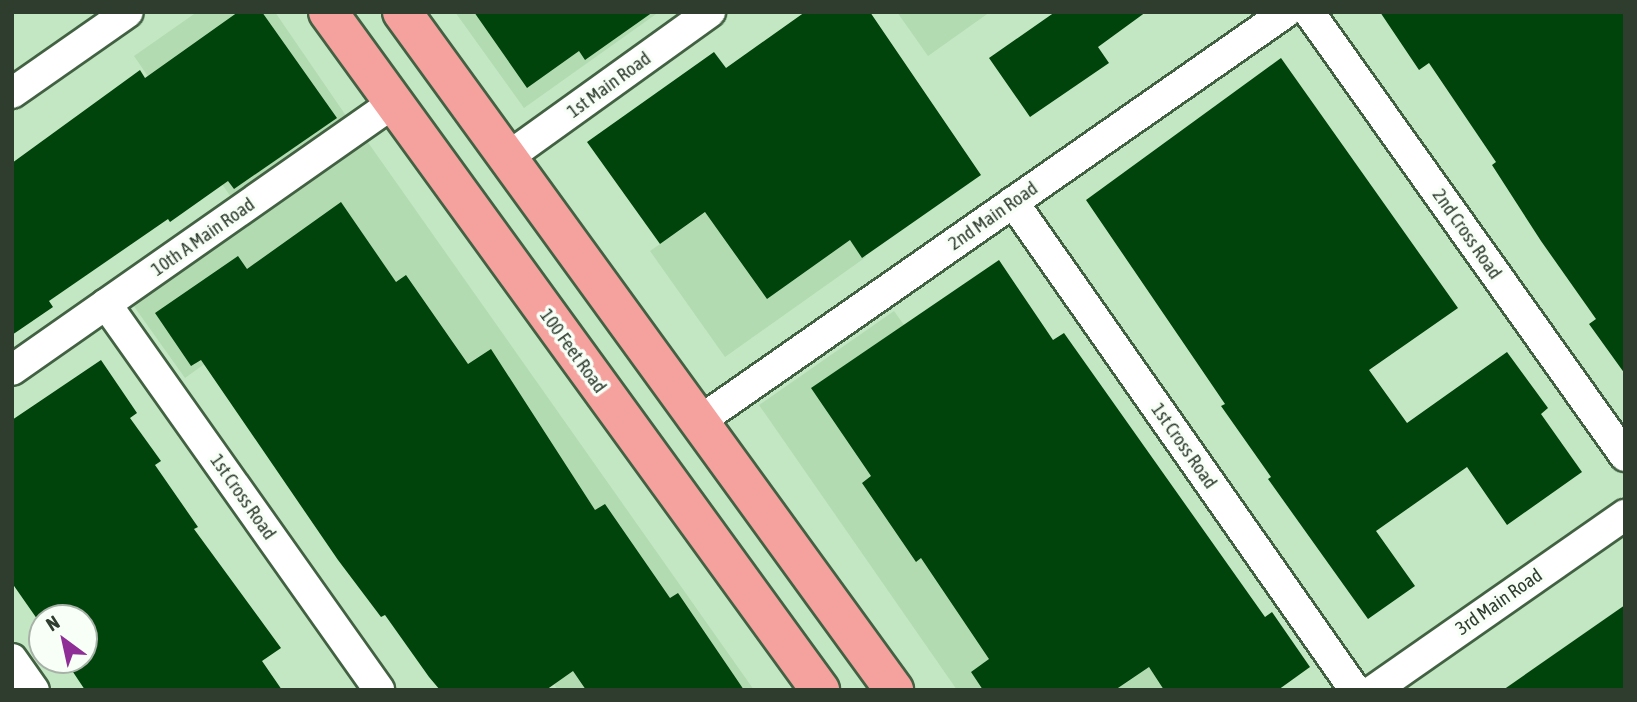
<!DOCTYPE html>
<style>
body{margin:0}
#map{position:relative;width:1637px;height:702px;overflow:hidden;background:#c3e7c3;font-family:"Asap Condensed",sans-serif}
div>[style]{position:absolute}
.built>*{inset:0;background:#b2dbb2}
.building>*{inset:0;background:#00430b}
.roads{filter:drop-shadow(2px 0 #426142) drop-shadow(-2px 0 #426142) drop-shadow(0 2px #426142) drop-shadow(0 -2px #426142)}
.street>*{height:30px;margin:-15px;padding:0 15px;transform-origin:15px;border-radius:15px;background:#fff}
.primary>*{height:38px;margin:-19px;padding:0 19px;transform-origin:19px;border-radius:19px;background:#f5a19e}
span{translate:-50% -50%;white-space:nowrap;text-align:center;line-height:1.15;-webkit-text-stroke:7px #f8fff7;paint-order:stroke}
.street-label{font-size:19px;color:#2e3d2e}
.frame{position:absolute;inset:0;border:14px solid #2e3d2e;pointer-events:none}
.north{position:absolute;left:28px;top:604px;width:70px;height:70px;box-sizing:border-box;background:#f8fff7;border:2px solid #a7b1a7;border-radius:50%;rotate:327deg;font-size:19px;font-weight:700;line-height:28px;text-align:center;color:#2e3d2e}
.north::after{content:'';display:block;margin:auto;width:24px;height:32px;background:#8f2e97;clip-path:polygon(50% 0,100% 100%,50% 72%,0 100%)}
</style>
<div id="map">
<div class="built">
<i style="clip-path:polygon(197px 12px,275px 12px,351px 123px,235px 203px,134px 56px)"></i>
<i style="clip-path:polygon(455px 12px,659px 12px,524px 108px)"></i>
<i style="clip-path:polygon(897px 12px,990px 12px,928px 56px)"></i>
<i style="clip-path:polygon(367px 141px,754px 690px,558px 690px,287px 305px,185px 378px,133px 305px)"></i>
<i style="clip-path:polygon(792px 152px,866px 257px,725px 357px,650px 251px)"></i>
<i style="clip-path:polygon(894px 311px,1165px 690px,957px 690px,759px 405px)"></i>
</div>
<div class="building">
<i style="clip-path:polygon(238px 12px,262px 12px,337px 118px,234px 189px,228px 181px,170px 222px,168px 219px,49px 301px,53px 307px,12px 335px,12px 163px,140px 70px,145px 78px)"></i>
<i style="clip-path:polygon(474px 12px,653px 12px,585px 60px,579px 51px,527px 88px)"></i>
<i style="clip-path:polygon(805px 12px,870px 12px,981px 175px,862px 258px,850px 240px,767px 299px,705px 212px,660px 244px,587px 142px,714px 52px,726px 68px)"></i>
<i style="clip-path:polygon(1055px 12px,1146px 12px,1098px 47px,1109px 63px,1030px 117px,989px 58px)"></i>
<i style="clip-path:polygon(1380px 12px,1625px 12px,1625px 374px,1589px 324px,1596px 319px,1541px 241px,1492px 165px,1496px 162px,1429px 63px,1419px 70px)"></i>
<i style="clip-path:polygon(1281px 58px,1458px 308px,1369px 370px,1407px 423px,1507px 352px,1548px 408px,1541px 414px,1582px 472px,1507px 525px,1467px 467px,1376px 531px,1415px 586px,1368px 619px,1268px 479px,1271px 477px,1221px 406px,1225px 404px,1086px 200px)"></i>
<i style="clip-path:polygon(341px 202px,396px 282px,406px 275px,468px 364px,491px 349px,595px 510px,605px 504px,670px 598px,678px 593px,744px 690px,586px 690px,573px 671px,546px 690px,440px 690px,429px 677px,385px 615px,381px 617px,338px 560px,201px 360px,191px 366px,155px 313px,238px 256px,247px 269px)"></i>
<i style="clip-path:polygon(999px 260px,1053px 340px,1064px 333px,1265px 617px,1272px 612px,1310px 667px,1278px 690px,1164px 690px,1149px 667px,1115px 690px,983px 690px,971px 672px,989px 659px,921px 558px,916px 562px,862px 483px,871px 476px,811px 388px)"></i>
<i style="clip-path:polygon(101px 360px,137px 413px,130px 418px,161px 461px,155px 465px,198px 527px,194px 529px,281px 648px,262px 661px,282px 690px,85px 690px,65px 660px,84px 660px,84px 618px,42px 618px,42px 626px,12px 583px,12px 420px)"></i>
<i style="clip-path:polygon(1625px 605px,1625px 690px,1503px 690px)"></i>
</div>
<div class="roads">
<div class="street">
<i style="left:1309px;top:12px;width:545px;rotate:54.56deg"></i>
<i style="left:12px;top:93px;width:141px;rotate:-34.9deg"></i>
<i style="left:508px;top:157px;width:249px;rotate:-35.7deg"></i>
<i style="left:1013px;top:202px;width:596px;rotate:54.98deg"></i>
<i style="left:106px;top:304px;width:473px;rotate:54.7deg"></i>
<i style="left:12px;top:370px;width:465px;rotate:-35deg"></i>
<i style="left:701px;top:420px;width:713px;rotate:-34.89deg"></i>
<i style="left:12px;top:659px;width:38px;rotate:55deg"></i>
<i style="left:1374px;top:690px;width:306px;rotate:-34.9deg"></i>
</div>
<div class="primary">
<i style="left:328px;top:12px;width:838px;rotate:54.03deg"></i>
<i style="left:402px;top:12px;width:838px;rotate:54.03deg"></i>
</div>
</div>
<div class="street-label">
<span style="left:609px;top:85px;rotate:-36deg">1st Main Road</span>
<span style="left:993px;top:216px;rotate:-35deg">2nd Main Road</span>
<span style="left:1467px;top:234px;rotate:55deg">2nd Cross Road</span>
<span style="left:203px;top:237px;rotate:-35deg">10th A Main Road</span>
<span style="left:573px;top:351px;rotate:54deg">100 Feet Road</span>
<span style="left:1184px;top:446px;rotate:55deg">1st Cross Road</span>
<span style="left:243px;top:497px;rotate:55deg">1st Cross Road</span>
<span style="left:1499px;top:602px;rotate:-35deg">3rd Main Road</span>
</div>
<div class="frame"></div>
<div class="north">N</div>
</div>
